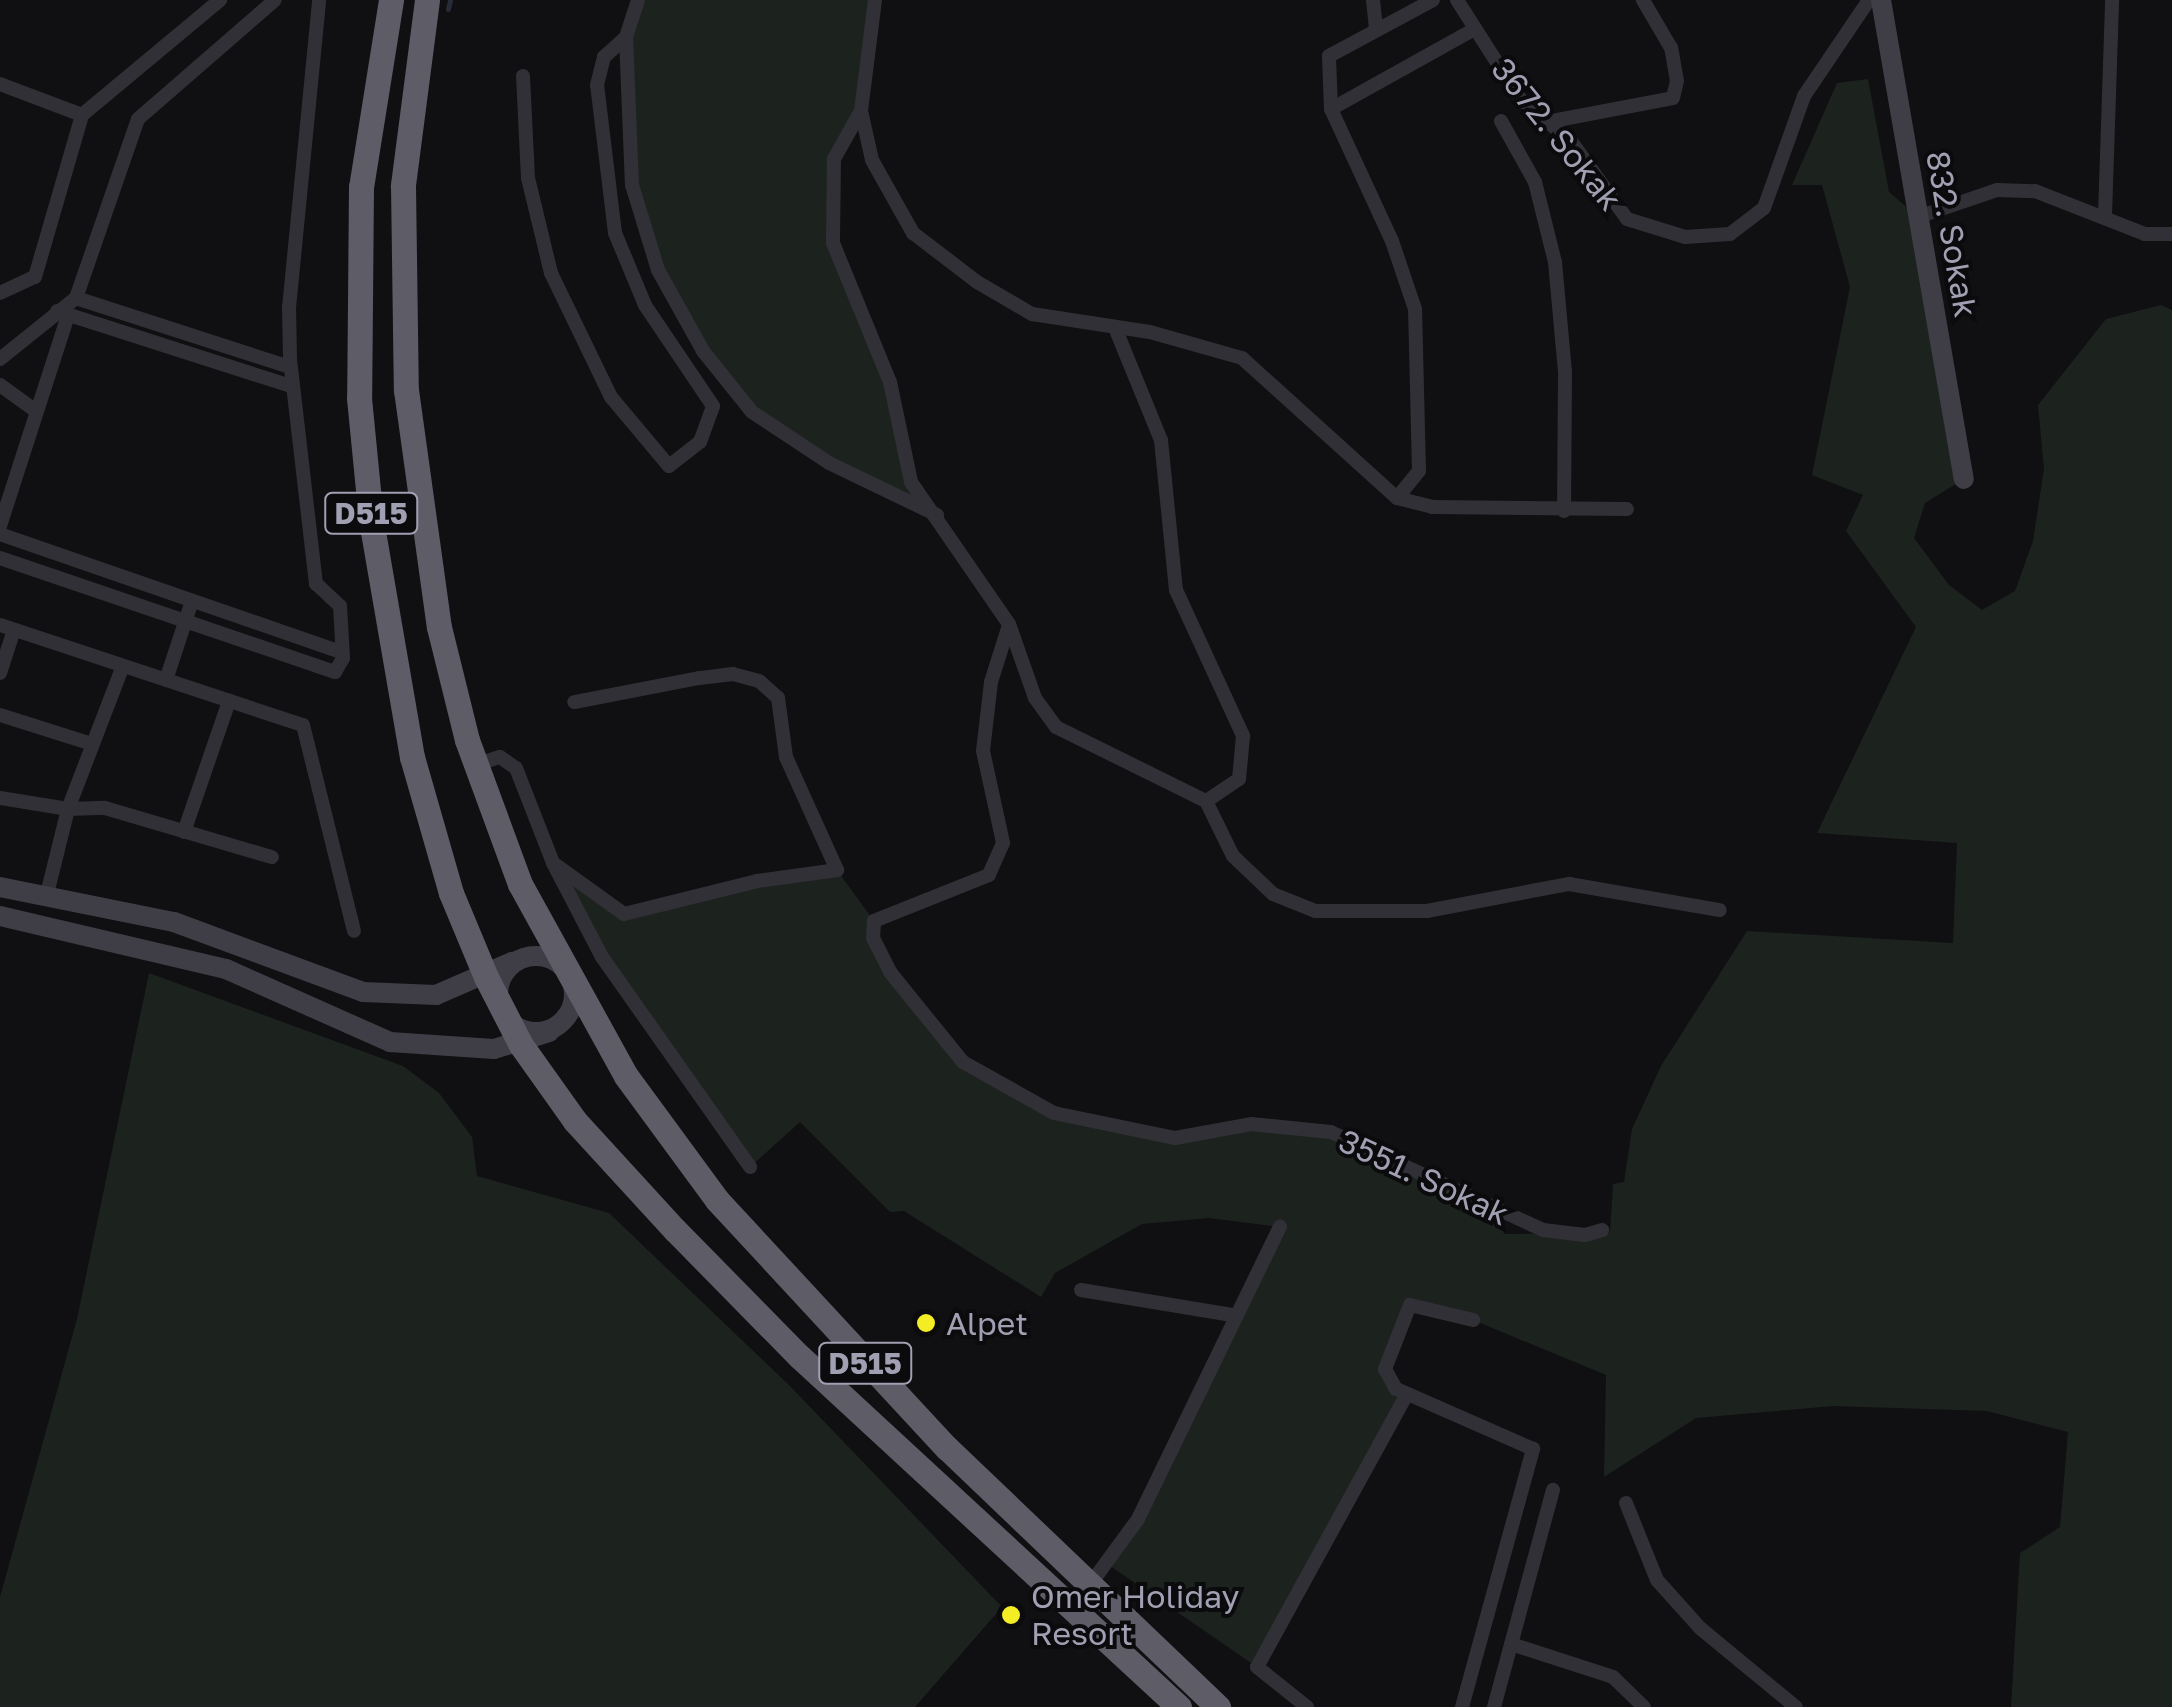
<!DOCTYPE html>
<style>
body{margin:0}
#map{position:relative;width:2172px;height:1707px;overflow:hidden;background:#100f11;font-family:"Golos Text",sans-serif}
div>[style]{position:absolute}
.green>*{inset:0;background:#1c231f}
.stream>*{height:5px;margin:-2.5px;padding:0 2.5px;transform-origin:2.5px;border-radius:2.5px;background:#282c36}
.street>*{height:14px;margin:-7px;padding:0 7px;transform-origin:7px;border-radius:7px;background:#313036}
.secondary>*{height:20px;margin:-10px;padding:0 10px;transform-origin:10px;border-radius:10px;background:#3f3e46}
.secondary>.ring{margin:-10px;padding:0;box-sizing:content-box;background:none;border:20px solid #3f3e46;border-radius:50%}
.highway>*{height:25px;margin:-12.5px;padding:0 12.5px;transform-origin:12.5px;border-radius:12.5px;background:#5d5c67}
.dots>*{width:28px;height:28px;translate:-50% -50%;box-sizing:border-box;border:5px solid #0b0a0c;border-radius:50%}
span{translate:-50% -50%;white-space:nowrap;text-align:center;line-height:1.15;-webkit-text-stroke:8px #0b0a0c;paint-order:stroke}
.shield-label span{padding:2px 8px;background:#0b0a0c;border:2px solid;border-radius:8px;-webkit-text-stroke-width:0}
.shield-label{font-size:30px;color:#a0a0b2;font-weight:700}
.street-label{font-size:32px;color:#a0a0b2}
.poi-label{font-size:32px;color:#a0a0b2}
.left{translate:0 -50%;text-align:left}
</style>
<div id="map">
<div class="green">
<i style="clip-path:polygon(638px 0,875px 0,861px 111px,834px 159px,833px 243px,890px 382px,911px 482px,938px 515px,896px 499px,752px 412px,703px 351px,658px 270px,632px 185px,625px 96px)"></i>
<i style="clip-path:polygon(1868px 79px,1889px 192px,1918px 217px,1964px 479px,1925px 503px,1914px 538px,1949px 585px,1982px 610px,2015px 591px,2033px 541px,2044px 469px,2038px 405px,2106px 319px,2161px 305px,2172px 310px,2172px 1707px,2011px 1707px,2020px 1553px,2060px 1527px,2068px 1432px,1987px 1411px,1834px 1406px,1696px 1418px,1604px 1477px,1606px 1375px,1473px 1320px,1411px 1305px,1385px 1369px,1407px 1394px,1257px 1667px,1106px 1563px,1138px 1519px,1279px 1227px,1209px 1218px,1142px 1224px,1055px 1273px,1041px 1297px,904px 1211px,890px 1212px,800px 1122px,750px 1167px,602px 957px,554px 863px,624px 914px,837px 870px,874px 921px,873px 939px,963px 1062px,1024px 1101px,1175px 1138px,1251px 1124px,1331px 1132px,1498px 1213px,1504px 1234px,1610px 1233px,1613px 1184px,1624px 1182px,1632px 1129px,1661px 1066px,1747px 931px,1953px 943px,1957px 843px,1817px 833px,1916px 627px,1846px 531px,1863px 495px,1812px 475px,1850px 287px,1822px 185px,1792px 185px,1837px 83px)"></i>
<i style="clip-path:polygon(149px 973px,403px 1066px,439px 1093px,472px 1137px,477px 1176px,609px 1213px,790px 1386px,1002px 1607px,915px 1707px,0 1707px,0 1597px,77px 1319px)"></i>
</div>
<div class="stream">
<i style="left:448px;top:9px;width:9px;rotate:-77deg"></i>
</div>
<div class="street">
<i style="left:638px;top:0;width:39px;rotate:108deg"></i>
<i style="left:626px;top:37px;width:148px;rotate:87.7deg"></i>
<i style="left:632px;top:185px;width:89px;rotate:73deg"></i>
<i style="left:658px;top:270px;width:93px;rotate:60.9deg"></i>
<i style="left:703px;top:351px;width:78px;rotate:51.2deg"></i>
<i style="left:752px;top:412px;width:92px;rotate:33.5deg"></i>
<i style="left:829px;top:463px;width:120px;rotate:25.7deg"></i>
<i style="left:875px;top:0;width:112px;rotate:97.2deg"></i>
<i style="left:861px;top:111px;width:50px;rotate:77.3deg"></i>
<i style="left:872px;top:160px;width:84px;rotate:60.7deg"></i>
<i style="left:913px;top:233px;width:81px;rotate:37.4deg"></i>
<i style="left:977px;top:282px;width:64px;rotate:30.2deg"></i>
<i style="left:1032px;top:314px;width:119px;rotate:8.7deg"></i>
<i style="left:1150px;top:332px;width:96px;rotate:15.8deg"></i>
<i style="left:1242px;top:358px;width:209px;rotate:42.1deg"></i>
<i style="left:1397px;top:498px;width:36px;rotate:14deg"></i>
<i style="left:1432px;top:507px;width:195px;rotate:0.6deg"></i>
<i style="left:1373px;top:0;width:30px;rotate:84deg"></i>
<i style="left:1457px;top:0;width:119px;rotate:57.4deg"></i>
<i style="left:1521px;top:100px;width:65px;rotate:39.4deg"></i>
<i style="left:1571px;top:141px;width:96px;rotate:54.3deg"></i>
<i style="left:1627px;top:219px;width:61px;rotate:17.2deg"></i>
<i style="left:1685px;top:237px;width:45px;rotate:-3.8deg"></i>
<i style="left:1730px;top:234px;width:43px;rotate:-37.4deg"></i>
<i style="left:1764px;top:208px;width:119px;rotate:-70.3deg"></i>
<i style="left:1804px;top:96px;width:116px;rotate:-55.9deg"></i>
<i style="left:523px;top:76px;width:102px;rotate:87.2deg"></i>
<i style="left:528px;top:178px;width:98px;rotate:76.4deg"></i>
<i style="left:551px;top:273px;width:138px;rotate:64.2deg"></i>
<i style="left:611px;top:397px;width:90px;rotate:50deg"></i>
<i style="left:669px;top:466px;width:39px;rotate:-38deg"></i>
<i style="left:700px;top:442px;width:38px;rotate:-70deg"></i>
<i style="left:713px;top:406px;width:122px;rotate:-124deg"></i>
<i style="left:645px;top:305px;width:78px;rotate:-112.6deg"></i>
<i style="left:615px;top:233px;width:149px;rotate:-96.9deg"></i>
<i style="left:597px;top:85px;width:29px;rotate:-76deg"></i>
<i style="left:604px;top:57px;width:30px;rotate:-42deg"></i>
<i style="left:0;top:84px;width:88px;rotate:20.7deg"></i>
<i style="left:1331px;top:109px;width:53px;rotate:-92.2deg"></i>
<i style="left:1329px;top:56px;width:118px;rotate:-28.3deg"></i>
<i style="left:861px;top:111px;width:55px;rotate:119.4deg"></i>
<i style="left:834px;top:159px;width:84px;rotate:90.7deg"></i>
<i style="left:833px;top:243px;width:150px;rotate:67.7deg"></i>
<i style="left:890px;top:382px;width:102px;rotate:78.1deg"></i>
<i style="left:911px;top:482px;width:173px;rotate:55.4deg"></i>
<i style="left:1009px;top:624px;width:78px;rotate:70.6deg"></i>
<i style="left:1035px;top:698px;width:36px;rotate:54deg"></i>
<i style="left:1056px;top:727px;width:167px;rotate:26.3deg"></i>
<i style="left:1206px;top:801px;width:61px;rotate:63.9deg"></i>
<i style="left:1233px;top:856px;width:55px;rotate:43.5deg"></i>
<i style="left:1273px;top:894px;width:45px;rotate:22deg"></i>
<i style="left:1315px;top:911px;width:112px"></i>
<i style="left:1427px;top:911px;width:145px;rotate:-10.8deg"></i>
<i style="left:1569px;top:884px;width:153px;rotate:9.8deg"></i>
<i style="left:1501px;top:121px;width:70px;rotate:60.9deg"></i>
<i style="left:1535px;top:182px;width:82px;rotate:76deg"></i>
<i style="left:1555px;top:262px;width:110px;rotate:84.8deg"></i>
<i style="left:1565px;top:372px;width:139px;rotate:90.4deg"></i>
<i style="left:1547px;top:122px;width:128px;rotate:-10.8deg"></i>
<i style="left:1673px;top:98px;width:17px;rotate:-77deg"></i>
<i style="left:1677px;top:81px;width:34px;rotate:-100deg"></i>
<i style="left:1671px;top:48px;width:56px;rotate:-120.3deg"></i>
<i style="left:2105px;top:215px;width:215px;rotate:-88.1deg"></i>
<i style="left:1918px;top:217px;width:83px;rotate:-18.9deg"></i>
<i style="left:1997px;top:190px;width:38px;rotate:2deg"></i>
<i style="left:2035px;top:191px;width:118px;rotate:21.4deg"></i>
<i style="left:2145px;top:234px;width:27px"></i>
<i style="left:0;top:293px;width:38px;rotate:-25deg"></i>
<i style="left:35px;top:277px;width:169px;rotate:-73.8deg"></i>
<i style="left:82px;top:115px;width:180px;rotate:-39.8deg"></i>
<i style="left:76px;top:298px;width:225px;rotate:17.9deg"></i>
<i style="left:57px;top:311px;width:246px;rotate:17.8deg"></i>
<i style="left:1116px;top:330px;width:119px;rotate:67.8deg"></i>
<i style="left:1161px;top:440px;width:151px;rotate:84.3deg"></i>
<i style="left:1176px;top:590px;width:161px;rotate:65.3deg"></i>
<i style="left:1243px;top:736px;width:43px;rotate:95.3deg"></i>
<i style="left:1239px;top:779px;width:40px;rotate:146deg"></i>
<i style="left:0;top:359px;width:97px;rotate:-38.8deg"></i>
<i style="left:76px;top:298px;width:189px;rotate:-70.9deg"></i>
<i style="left:138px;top:119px;width:181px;rotate:-41deg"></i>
<i style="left:0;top:385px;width:44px;rotate:35.8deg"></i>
<i style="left:1397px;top:498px;width:35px;rotate:-51deg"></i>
<i style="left:1419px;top:471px;width:162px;rotate:-91.4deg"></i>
<i style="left:1415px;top:309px;width:72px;rotate:-108.7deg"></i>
<i style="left:1392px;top:241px;width:145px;rotate:-114.8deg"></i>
<i style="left:1331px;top:109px;width:165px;rotate:-29.1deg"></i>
<i style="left:0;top:526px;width:222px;rotate:-72.1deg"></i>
<i style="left:0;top:534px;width:361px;rotate:19.1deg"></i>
<i style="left:0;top:558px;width:354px;rotate:18.8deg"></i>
<i style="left:335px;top:672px;width:16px;rotate:-60deg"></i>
<i style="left:343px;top:658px;width:52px;rotate:-93.3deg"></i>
<i style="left:340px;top:606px;width:33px;rotate:-137deg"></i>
<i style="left:316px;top:584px;width:227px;rotate:-96.6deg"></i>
<i style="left:290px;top:358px;width:50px;rotate:-91.1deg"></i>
<i style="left:289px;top:308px;width:309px;rotate:-84.4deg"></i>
<i style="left:0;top:625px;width:319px;rotate:18.3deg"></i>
<i style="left:303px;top:725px;width:212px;rotate:76.1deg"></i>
<i style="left:1009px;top:625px;width:60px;rotate:107.5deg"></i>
<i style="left:991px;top:682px;width:69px;rotate:96.6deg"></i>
<i style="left:983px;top:751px;width:94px;rotate:77.7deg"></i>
<i style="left:1003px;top:843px;width:35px;rotate:114deg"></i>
<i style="left:989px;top:875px;width:124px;rotate:158.2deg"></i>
<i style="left:874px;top:921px;width:17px;rotate:93deg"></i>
<i style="left:873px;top:938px;width:38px;rotate:63deg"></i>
<i style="left:890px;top:972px;width:116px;rotate:51deg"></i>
<i style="left:963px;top:1062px;width:104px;rotate:29.3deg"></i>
<i style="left:1054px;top:1113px;width:124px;rotate:11.7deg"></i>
<i style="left:1175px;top:1138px;width:77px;rotate:-10.4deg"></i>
<i style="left:1251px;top:1124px;width:80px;rotate:5.7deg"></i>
<i style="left:1331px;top:1132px;width:234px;rotate:24.8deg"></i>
<i style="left:1543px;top:1230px;width:42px;rotate:6.8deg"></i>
<i style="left:1585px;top:1235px;width:18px;rotate:-16deg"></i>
<i style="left:0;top:673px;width:45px;rotate:-72deg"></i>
<i style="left:166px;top:680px;width:83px;rotate:-71.8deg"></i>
<i style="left:0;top:715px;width:96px;rotate:17.5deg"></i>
<i style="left:475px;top:765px;width:26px;rotate:-18deg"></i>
<i style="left:500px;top:757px;width:19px;rotate:35deg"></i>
<i style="left:516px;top:768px;width:102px;rotate:68.7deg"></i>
<i style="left:553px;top:863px;width:106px;rotate:62.5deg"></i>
<i style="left:602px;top:957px;width:257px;rotate:54.8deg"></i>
<i style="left:0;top:798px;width:69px;rotate:9.2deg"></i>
<i style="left:68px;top:809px;width:37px;rotate:-2deg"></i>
<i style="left:105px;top:808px;width:174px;rotate:16.4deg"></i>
<i style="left:184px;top:832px;width:139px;rotate:-71deg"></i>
<i style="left:553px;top:863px;width:87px;rotate:35.7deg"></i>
<i style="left:624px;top:914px;width:137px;rotate:-13.9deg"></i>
<i style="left:757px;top:881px;width:81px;rotate:-7.8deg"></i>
<i style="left:837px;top:870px;width:124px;rotate:-114.3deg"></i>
<i style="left:786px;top:757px;width:60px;rotate:-97.7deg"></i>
<i style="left:778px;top:698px;width:25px;rotate:-138deg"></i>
<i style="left:759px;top:681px;width:27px;rotate:-165deg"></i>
<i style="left:733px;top:674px;width:34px;rotate:173deg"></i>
<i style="left:699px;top:678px;width:127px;rotate:169.1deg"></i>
<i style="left:47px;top:894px;width:88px;rotate:-76.1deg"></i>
<i style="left:68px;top:809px;width:153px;rotate:-69deg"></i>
<i style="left:1081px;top:1290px;width:153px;rotate:9.4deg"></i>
<i style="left:1626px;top:1503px;width:83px;rotate:68.1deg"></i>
<i style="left:1657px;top:1580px;width:64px;rotate:48.1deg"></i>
<i style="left:1700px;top:1628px;width:124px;rotate:39.5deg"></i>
<i style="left:1089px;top:1586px;width:83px;rotate:-53.8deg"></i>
<i style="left:1138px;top:1519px;width:325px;rotate:-64.1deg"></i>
<i style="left:1511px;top:1644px;width:107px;rotate:17.9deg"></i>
<i style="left:1613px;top:1677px;width:43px;rotate:44.1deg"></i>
<i style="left:1307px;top:1707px;width:64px;rotate:-141.3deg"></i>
<i style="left:1257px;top:1667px;width:311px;rotate:-61.2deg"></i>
<i style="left:1462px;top:1707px;width:268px;rotate:-74.6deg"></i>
<i style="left:1533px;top:1449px;width:150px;rotate:-156.3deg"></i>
<i style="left:1396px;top:1389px;width:23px;rotate:-119deg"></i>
<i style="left:1385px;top:1369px;width:69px;rotate:-68.7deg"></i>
<i style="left:1410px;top:1305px;width:65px;rotate:13.4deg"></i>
<i style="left:1494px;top:1707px;width:225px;rotate:-74.8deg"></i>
</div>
<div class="secondary">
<i style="left:1881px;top:0;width:486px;rotate:80.2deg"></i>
<i style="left:0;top:887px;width:177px;rotate:11.4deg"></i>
<i style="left:174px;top:922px;width:202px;rotate:20.3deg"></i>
<i style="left:363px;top:992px;width:73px;rotate:2.4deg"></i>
<i style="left:436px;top:995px;width:83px;rotate:-23.5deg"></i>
<i style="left:0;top:916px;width:232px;rotate:13.2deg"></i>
<i style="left:226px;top:969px;width:180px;rotate:24deg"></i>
<i style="left:390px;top:1042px;width:104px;rotate:3.9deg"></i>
<i style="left:494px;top:1049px;width:58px;rotate:-17.2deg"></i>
<i class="ring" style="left:498px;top:956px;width:56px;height:56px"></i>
</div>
<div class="highway">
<i style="left:391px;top:0;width:189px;rotate:99.1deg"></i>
<i style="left:361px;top:187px;width:211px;rotate:90.5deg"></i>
<i style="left:359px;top:398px;width:123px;rotate:84.4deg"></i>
<i style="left:371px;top:520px;width:241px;rotate:80.2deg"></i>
<i style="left:412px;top:757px;width:141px;rotate:74deg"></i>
<i style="left:451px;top:893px;width:91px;rotate:67.4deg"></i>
<i style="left:486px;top:977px;width:76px;rotate:62.8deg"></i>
<i style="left:521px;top:1045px;width:93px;rotate:54.6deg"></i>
<i style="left:575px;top:1121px;width:148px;rotate:47.5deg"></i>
<i style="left:675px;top:1230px;width:178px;rotate:45.5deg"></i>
<i style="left:800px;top:1357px;width:516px;rotate:42.72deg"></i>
<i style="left:427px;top:0;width:188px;rotate:97.4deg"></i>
<i style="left:403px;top:186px;width:204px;rotate:89.2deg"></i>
<i style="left:406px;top:390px;width:239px;rotate:82.1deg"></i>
<i style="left:439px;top:627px;width:116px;rotate:76.1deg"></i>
<i style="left:467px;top:740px;width:153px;rotate:69.8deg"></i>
<i style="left:520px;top:884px;width:219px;rotate:61.1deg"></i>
<i style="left:626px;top:1076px;width:154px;rotate:53.7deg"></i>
<i style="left:717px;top:1200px;width:338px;rotate:47.2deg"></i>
<i style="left:947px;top:1448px;width:375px;rotate:43.7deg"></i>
</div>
<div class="dots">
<i style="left:926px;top:1323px;background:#f4ec25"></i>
<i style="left:1011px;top:1615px;background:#f4ec25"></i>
</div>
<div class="shield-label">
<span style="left:371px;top:513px">D515</span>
<span style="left:865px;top:1363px">D515</span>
</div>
<div class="street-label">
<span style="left:1557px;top:134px;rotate:51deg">3672. Sokak</span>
<span style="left:1952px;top:234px;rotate:80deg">832. Sokak</span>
<span style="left:1424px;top:1177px;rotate:25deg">3551. Sokak</span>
</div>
<div class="poi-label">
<span class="left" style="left:946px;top:1323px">Alpet</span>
<span class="left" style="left:1031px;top:1615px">Omer Holiday<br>Resort</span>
</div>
</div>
